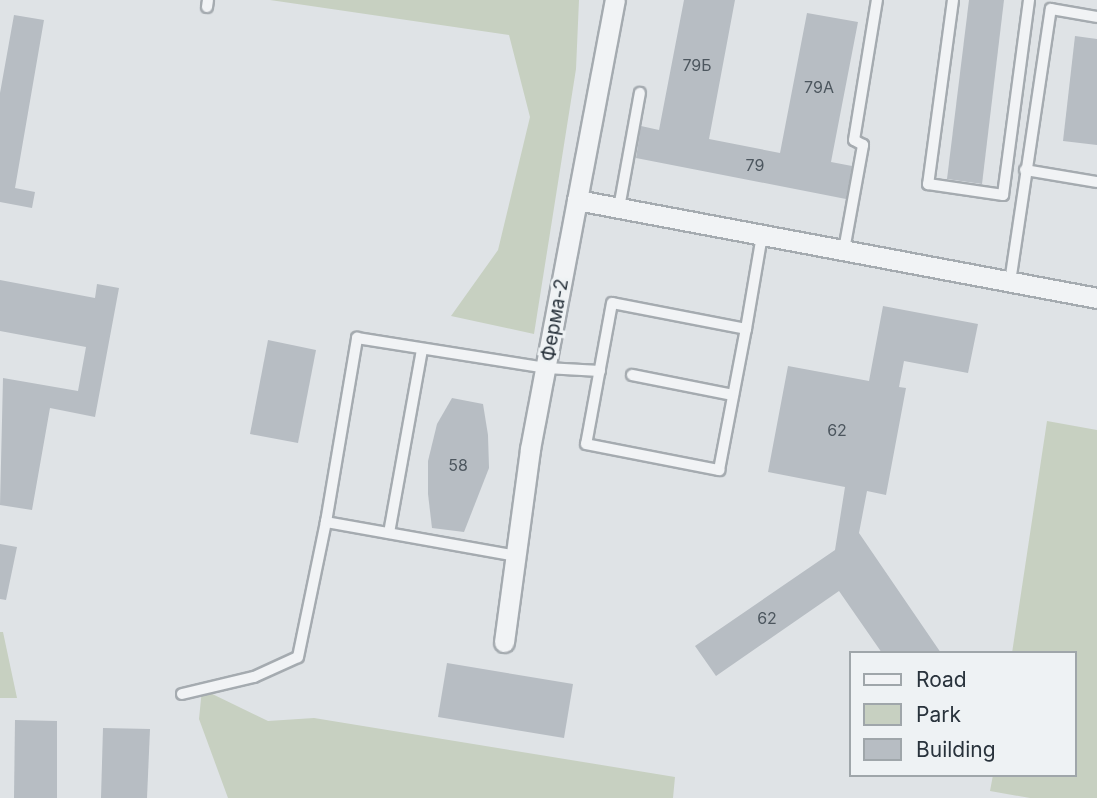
<!DOCTYPE html>
<meta charset="utf-8">
<style>
body{margin:0}
#map{position:relative;width:1097px;height:798px;overflow:hidden;background:#dfe3e6;font-family:Inter,sans-serif}
div>[style]{position:absolute}
.green>*{inset:0;background:#c7d0c1}
.building>*{inset:0;background:#b7bdc3}
.roads{filter:drop-shadow(2px 0 #a5abb0) drop-shadow(-2px 0 #a5abb0) drop-shadow(0 2px #a5abb0) drop-shadow(0 -2px #a5abb0)}
.service>*{height:10px;margin:-5px;padding:0 5px;transform-origin:5px;border-radius:5px;background:#f1f3f5}
.minor>*{height:19px;margin:-9.5px;padding:0 9.5px;transform-origin:9.5px;border-radius:9.5px;background:#f1f3f5}
span{translate:-50% -50%;white-space:nowrap;text-align:center;line-height:1.15;-webkit-text-stroke:6px #eef2f4;paint-order:stroke}
.number-label{font-size:16px;color:#4c565e}
.number-label span{-webkit-text-stroke-width:0}
.street-label{font-size:19px;color:#29333c}
.legend{position:absolute;left:849px;top:651px;width:228px;height:126px;box-sizing:border-box;background:#eef2f4;border:2px solid #9fa6aa;margin:0;padding:9px 12px;list-style:none;font-size:21px;color:#29333c}
.legend li{display:flex;align-items:center;gap:14px;height:35px}
.legend b{width:35px;border:2px solid #9fa6aa}
</style>
<div id="map">
<div class="green">
<i style="clip-path:polygon(270px 0,579px 0,576px 69px,534px 334px,451px 316px,498px 250px,530px 117px,509px 35px)"></i>
<i style="clip-path:polygon(1047px 421px,1097px 430px,1097px 798px,1030px 798px,990px 791px,993px 775px,1074px 775px,1074px 653px,1012px 653px)"></i>
<i style="clip-path:polygon(0 632px,3px 632px,17px 698px,0 698px)"></i>
<i style="clip-path:polygon(202px 689px,268px 721px,314px 718px,675px 777px,673px 798px,228px 798px,199px 719px)"></i>
</div>
<div class="building">
<i style="clip-path:polygon(684px 0,735px 0,709px 139px,780px 153px,807px 13px,858px 22px,831px 162px,852px 166px,846px 199px,636px 158px,641px 126px,659px 130px)"></i>
<i style="clip-path:polygon(969px 0,1004px 0,982px 184px,947px 179px)"></i>
<i style="clip-path:polygon(14px 15px,44px 20px,15px 188px,35px 192px,32px 208px,0 202px,0 93px)"></i>
<i style="clip-path:polygon(1075px 36px,1097px 39px,1097px 145px,1063px 141px)"></i>
<i style="clip-path:polygon(0 280px,95px 298px,97px 284px,119px 288px,95px 417px,50px 408px,32px 510px,0 505px,3px 378px,78px 391px,86px 347px,0 331px)"></i>
<i style="clip-path:polygon(883px 306px,978px 324px,968px 373px,904px 361px,899px 387px,906px 388px,886px 495px,867px 491px,859px 533px,941px 653px,882px 653px,839px 591px,716px 676px,695px 646px,835px 550px,845px 487px,768px 472px,788px 366px,869px 381px)"></i>
<i style="clip-path:polygon(268px 340px,316px 350px,298px 443px,250px 434px)"></i>
<i style="clip-path:polygon(452px 398px,483px 404px,488px 435px,489px 468px,464px 532px,432px 528px,428px 494px,428px 461px,437px 424px)"></i>
<i style="clip-path:polygon(0 544px,17px 547px,6px 600px,0 599px)"></i>
<i style="clip-path:polygon(447px 663px,573px 684px,564px 738px,438px 717px)"></i>
<i style="clip-path:polygon(15px 720px,57px 721px,57px 798px,14px 798px)"></i>
<i style="clip-path:polygon(103px 728px,150px 729px,147px 798px,101px 798px)"></i>
</div>
<div class="roads">
<div class="service">
<i style="left:953px;top:0;width:186px;rotate:97.7deg"></i>
<i style="left:928px;top:184px;width:76px;rotate:8.3deg"></i>
<i style="left:1003px;top:195px;width:197px;rotate:-82.4deg"></i>
<i style="left:207px;top:7px;width:7px;rotate:-82deg"></i>
<i style="left:1025px;top:170px;width:73px;rotate:9.5deg"></i>
<i style="left:619px;top:208px;width:117px;rotate:-79.7deg"></i>
<i style="left:844px;top:250px;width:107px;rotate:-79.7deg"></i>
<i style="left:863px;top:145px;width:10px;rotate:-151deg"></i>
<i style="left:854px;top:140px;width:142px;rotate:-80.7deg"></i>
<i style="left:1010px;top:282px;width:276px;rotate:-81.5deg"></i>
<i style="left:1051px;top:9px;width:47px;rotate:9.9deg"></i>
<i style="left:746px;top:329px;width:136px;rotate:-169deg"></i>
<i style="left:612px;top:303px;width:143px;rotate:100.4deg"></i>
<i style="left:586px;top:444px;width:136px;rotate:11.1deg"></i>
<i style="left:719px;top:470px;width:144px;rotate:-79.2deg"></i>
<i style="left:746px;top:329px;width:95px;rotate:-80.3deg"></i>
<i style="left:632px;top:375px;width:103px;rotate:11.2deg"></i>
<i style="left:326px;top:522px;width:187px;rotate:-80.4deg"></i>
<i style="left:357px;top:338px;width:191px;rotate:9deg"></i>
<i style="left:546px;top:368px;width:54px;rotate:3.2deg"></i>
<i style="left:389px;top:533px;width:187px;rotate:-79.8deg"></i>
<i style="left:182px;top:694px;width:74px;rotate:-13.3deg"></i>
<i style="left:254px;top:677px;width:48px;rotate:-24.4deg"></i>
<i style="left:298px;top:657px;width:138px;rotate:-78.3deg"></i>
<i style="left:326px;top:522px;width:193px;rotate:10.1deg"></i>
</div>
<div class="minor">
<i style="left:577px;top:200px;width:529px;rotate:10.67deg"></i>
<i style="left:504px;top:642px;width:195px;rotate:-82.3deg"></i>
<i style="left:530px;top:449px;width:457px;rotate:-79.3deg"></i>
</div>
</div>
<div class="number-label">
<span style="left:697px;top:65px">79Б</span>
<span style="left:819px;top:87px">79А</span>
<span style="left:755px;top:165px">79</span>
<span style="left:837px;top:430px">62</span>
<span style="left:458px;top:465px">58</span>
<span style="left:767px;top:618px">62</span>
</div>
<div class="street-label">
<span style="left:555px;top:320px;rotate:-80deg">Ферма-2</span>
</div>
<ul class="legend">
<li><b style="height:9px;background:#f1f3f5"></b>Road</li>
<li><b style="height:19px;background:#c7d0c1"></b>Park</li>
<li><b style="height:19px;background:#b7bdc3"></b>Building</li>
</ul>
</div>
